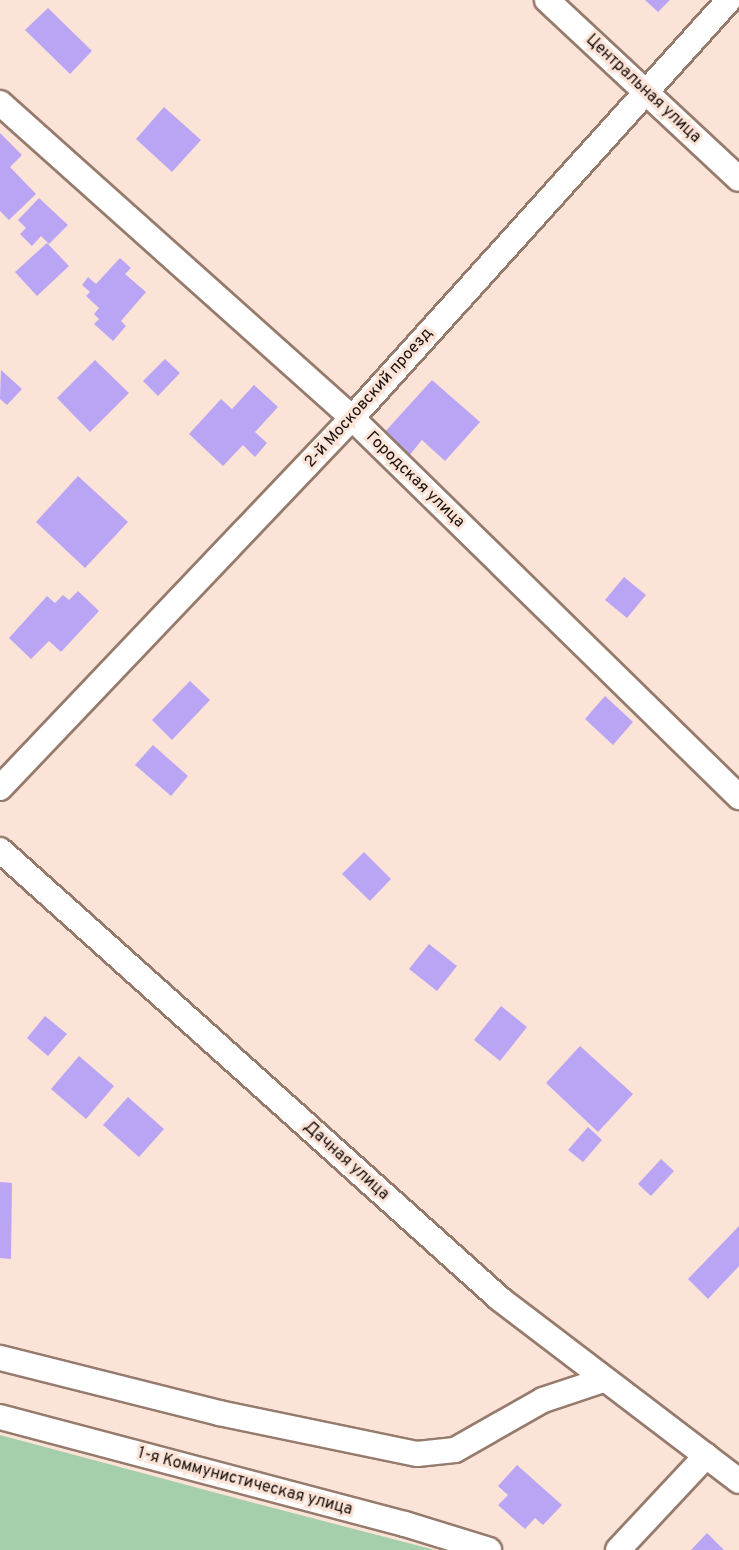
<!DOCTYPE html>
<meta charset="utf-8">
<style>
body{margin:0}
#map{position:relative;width:739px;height:1550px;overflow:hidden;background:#fbe3d7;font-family:Overpass,sans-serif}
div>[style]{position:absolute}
.green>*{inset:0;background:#a4cfaa}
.building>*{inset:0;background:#baa5f5}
.roads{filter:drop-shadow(2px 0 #967b6d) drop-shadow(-2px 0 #967b6d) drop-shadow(0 2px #967b6d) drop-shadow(0 -2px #967b6d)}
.minor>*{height:24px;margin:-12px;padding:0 12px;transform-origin:12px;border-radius:12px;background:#fff}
span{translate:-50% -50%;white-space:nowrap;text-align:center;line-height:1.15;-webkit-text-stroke:6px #fbe3d7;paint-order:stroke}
.street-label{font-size:16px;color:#190f0a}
</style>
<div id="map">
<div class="green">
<i style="clip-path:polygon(0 1435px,258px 1504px,435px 1550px,0 1550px)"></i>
</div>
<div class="building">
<i style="clip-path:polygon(645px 0,670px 0,658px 12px)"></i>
<i style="clip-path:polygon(48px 8px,92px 51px,70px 74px,25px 30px)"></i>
<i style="clip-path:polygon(164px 107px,201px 140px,172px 172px,136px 139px)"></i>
<i style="clip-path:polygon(0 133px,22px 155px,10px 167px,36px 194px,9px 220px,0 211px)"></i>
<i style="clip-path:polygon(39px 198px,68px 225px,49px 244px,41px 236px,32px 246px,20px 234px,26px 228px,18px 220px)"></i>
<i style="clip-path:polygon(47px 243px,69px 266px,37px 296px,15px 272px)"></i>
<i style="clip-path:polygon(120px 258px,131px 268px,125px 274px,146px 292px,121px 321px,126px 326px,113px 341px,94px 324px,99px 319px,94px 314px,99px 308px,86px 296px,90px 292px,82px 285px,88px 277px,96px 284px)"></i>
<i style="clip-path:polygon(165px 359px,180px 373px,158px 396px,143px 381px)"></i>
<i style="clip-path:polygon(95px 360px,129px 393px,90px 432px,57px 398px)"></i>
<i style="clip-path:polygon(1px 370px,22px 389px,7px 405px,0 399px)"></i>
<i style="clip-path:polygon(432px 380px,480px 422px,445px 461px,422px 440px,408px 457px,383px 434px)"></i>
<i style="clip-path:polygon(254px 385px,278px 407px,255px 432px,267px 443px,255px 457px,243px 445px,223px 466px,189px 434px,221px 399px,232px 409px)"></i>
<i style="clip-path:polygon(78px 476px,128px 522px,85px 568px,36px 522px)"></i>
<i style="clip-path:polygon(624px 577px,646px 595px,627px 618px,605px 600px)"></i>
<i style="clip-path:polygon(78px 591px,99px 611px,61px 652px,49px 641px,31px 659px,9px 638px,47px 596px,55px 603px,63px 595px,69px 600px)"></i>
<i style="clip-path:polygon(190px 681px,210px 700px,172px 740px,152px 720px)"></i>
<i style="clip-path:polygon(605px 696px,633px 722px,613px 745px,585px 719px)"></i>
<i style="clip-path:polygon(153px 745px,188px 776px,171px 796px,135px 765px)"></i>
<i style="clip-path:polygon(364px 852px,391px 879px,370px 901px,342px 874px)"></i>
<i style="clip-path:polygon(429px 944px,457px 966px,437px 991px,409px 969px)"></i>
<i style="clip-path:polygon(501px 1006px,527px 1027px,500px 1061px,474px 1040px)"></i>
<i style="clip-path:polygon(45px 1016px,67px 1034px,48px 1056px,27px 1038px)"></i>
<i style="clip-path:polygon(580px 1046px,633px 1094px,598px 1132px,546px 1083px)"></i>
<i style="clip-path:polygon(79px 1056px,114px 1086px,86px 1119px,51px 1089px)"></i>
<i style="clip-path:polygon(128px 1097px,164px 1129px,139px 1157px,103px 1125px)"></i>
<i style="clip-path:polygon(588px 1127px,602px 1140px,583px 1162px,568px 1150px)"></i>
<i style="clip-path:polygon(661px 1159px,674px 1171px,651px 1196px,638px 1184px)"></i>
<i style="clip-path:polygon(0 1182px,12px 1183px,11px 1259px,0 1258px)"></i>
<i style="clip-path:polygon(739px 1226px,739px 1266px,708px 1299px,688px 1279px)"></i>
<i style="clip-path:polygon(517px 1465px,562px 1505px,543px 1525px,535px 1518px,525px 1529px,498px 1505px,508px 1495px,498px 1486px)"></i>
<i style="clip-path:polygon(707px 1533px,724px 1550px,691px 1550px)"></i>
</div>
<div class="roads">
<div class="minor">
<i style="left:547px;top:0;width:262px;rotate:43deg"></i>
<i style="left:0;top:103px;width:472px;rotate:41.8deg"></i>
<i style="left:352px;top:418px;width:542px;rotate:44.4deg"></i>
<i style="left:0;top:788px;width:511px;rotate:-46.43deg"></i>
<i style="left:352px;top:418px;width:563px;rotate:-47.95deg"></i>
<i style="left:0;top:850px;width:672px;rotate:41.92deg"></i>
<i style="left:500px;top:1299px;width:300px;rotate:37.3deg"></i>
<i style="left:0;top:1358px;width:226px;rotate:14.1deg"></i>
<i style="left:219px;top:1413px;width:202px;rotate:11.7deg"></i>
<i style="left:417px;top:1454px;width:38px;rotate:-6deg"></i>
<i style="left:455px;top:1450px;width:101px;rotate:-29.6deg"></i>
<i style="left:543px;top:1400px;width:63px;rotate:-18.4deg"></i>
<i style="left:0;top:1417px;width:419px;rotate:14.8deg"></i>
<i style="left:405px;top:1524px;width:88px;rotate:17.2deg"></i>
<i style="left:618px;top:1550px;width:129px;rotate:-46.9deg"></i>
</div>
</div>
<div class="street-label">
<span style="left:643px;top:89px;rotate:43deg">Центральная улица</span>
<span style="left:369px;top:398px;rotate:-48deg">2-й Московский проезд</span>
<span style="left:415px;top:480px;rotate:44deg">Городская улица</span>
<span style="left:346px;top:1161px;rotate:42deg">Дачная улица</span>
<span style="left:245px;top:1482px;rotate:15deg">1-я Коммунистическая улица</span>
</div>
</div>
